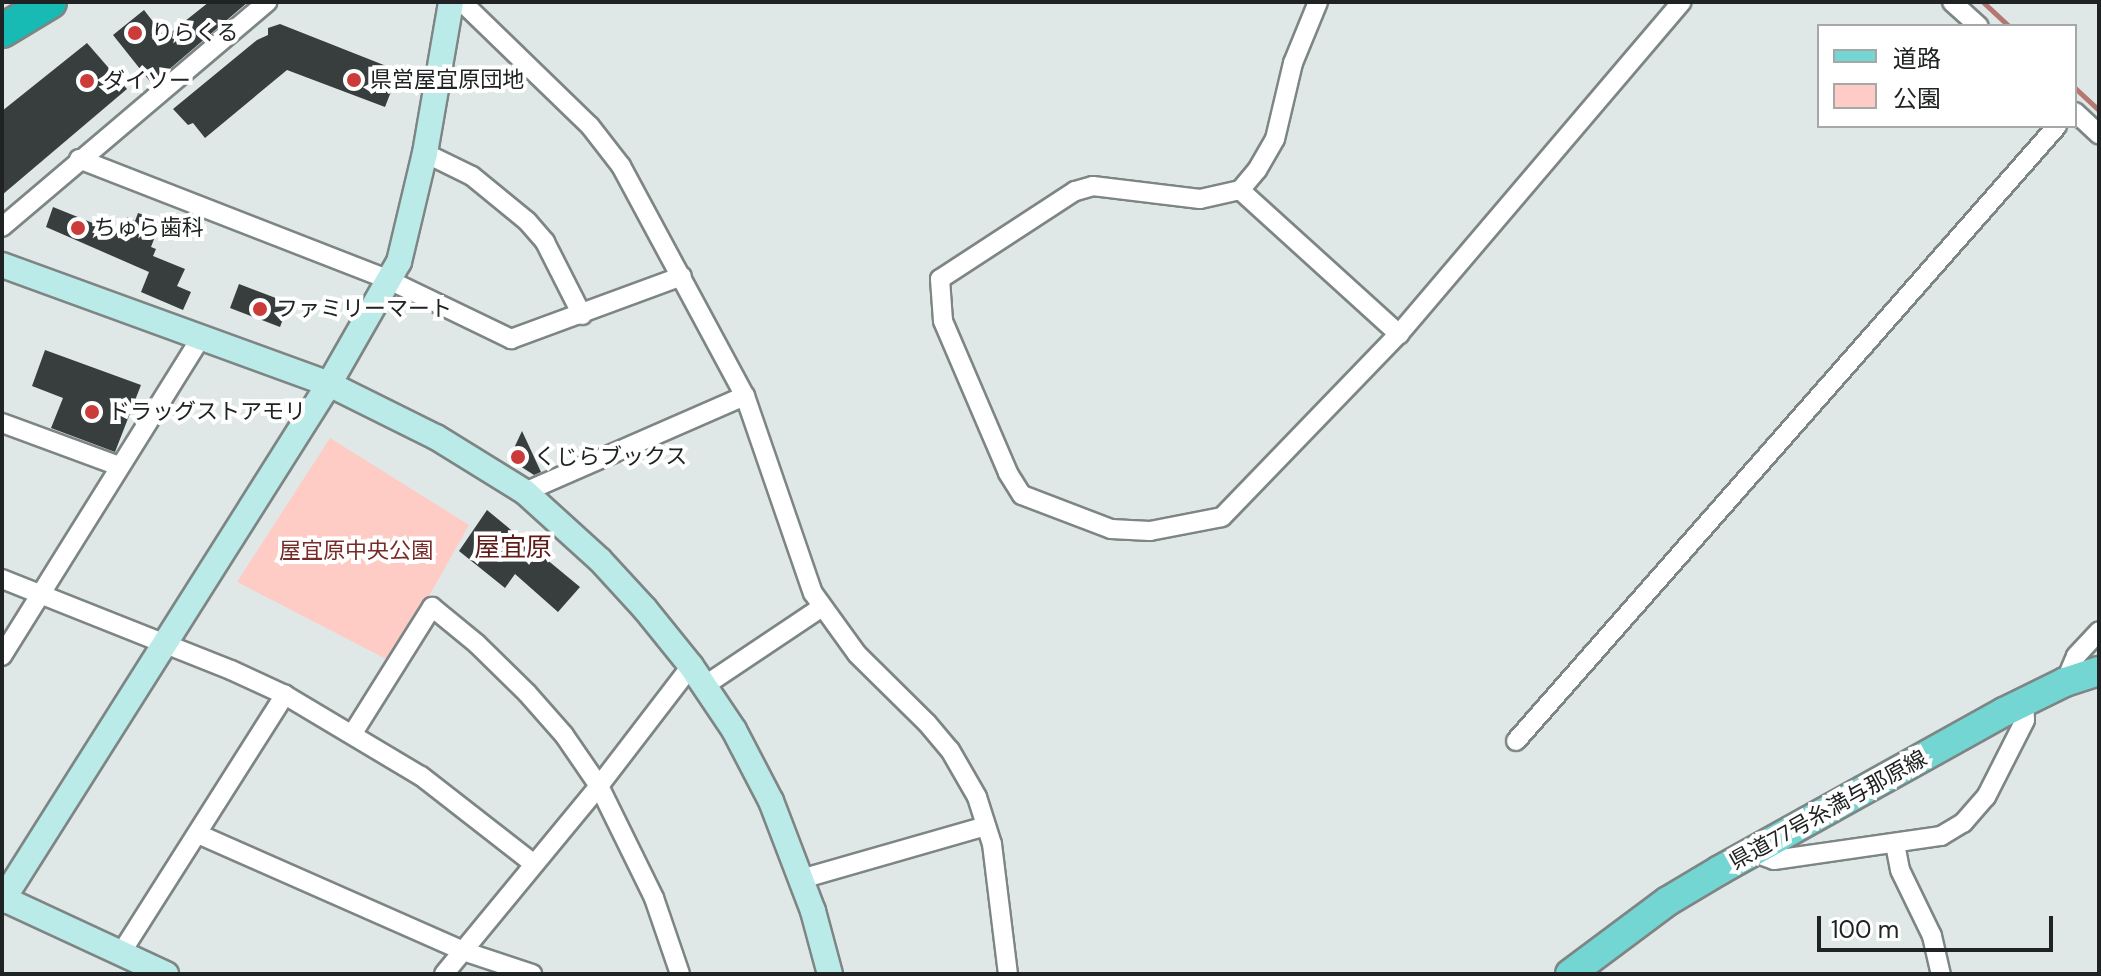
<!DOCTYPE html>
<meta charset="utf-8">
<style>
body{margin:0}
#map{position:relative;width:2101px;height:976px;overflow:hidden;background:#e0e8e7;font-family:"DM Sans","Noto Sans JP",sans-serif}
div>[style]{position:absolute}
.green>*{inset:0;background:#fecbc5}
.stream>*{height:5px;margin:-2.5px;padding:0 2.5px;transform-origin:2.5px;border-radius:2.5px;background:#b47771}
.building>*{inset:0;background:#373e3d}
.roads{filter:drop-shadow(2px 0 #7e8585) drop-shadow(-2px 0 #7e8585) drop-shadow(0 2px #7e8585) drop-shadow(0 -2px #7e8585)}
.street>*{height:18px;margin:-9px;padding:0 9px;transform-origin:9px;border-radius:9px;background:#fff}
.secondary>*{height:24px;margin:-12px;padding:0 12px;transform-origin:12px;border-radius:12px;background:#baebe8}
.primary>*{height:28px;margin:-14px;padding:0 14px;transform-origin:14px;border-radius:14px;background:#74d6d2}
.highway>*{height:32px;margin:-16px;padding:0 16px;transform-origin:16px;border-radius:16px;background:#18bbb4}
.dots>*{width:22px;height:22px;translate:-50% -50%;box-sizing:border-box;border:4px solid #fff;border-radius:50%}
span{translate:-50% -50%;white-space:nowrap;text-align:center;line-height:1.15;-webkit-text-stroke:8px #fff;paint-order:stroke}
.poi-label{font-size:22px;color:#202323}
.left{translate:0 -50%;text-align:left}
.park-label{font-size:22px;color:#782c28}
.street-label{font-size:22px;color:#202323}
.quarter-label{font-size:26px;color:#5f1b18}
.frame{position:absolute;inset:0;border:4px solid #202323;pointer-events:none}
.legend{position:absolute;left:1817px;top:24px;width:260px;height:104px;box-sizing:border-box;background:#fff;border:2px solid #a6a7a7;margin:0;padding:10px 14px;list-style:none;font-size:24px;color:#202323}
.legend li{display:flex;align-items:center;gap:16px;height:40px}
.legend b{width:40px;border:2px solid #a6a7a7}
.scale{position:absolute;left:1817px;top:916px;width:236px;height:36px;box-sizing:border-box;border:4px solid #202323;border-top:0;padding-left:10px;font-size:24px;line-height:28px;white-space:nowrap;color:#202323;-webkit-text-stroke:6px #fff;paint-order:stroke}
</style>
<div id="map">
<div class="green">
<i style="clip-path:polygon(330px 438px,469px 525px,392px 662px,237px 582px)"></i>
</div>
<div class="stream">
<i style="left:1983px;top:2px;width:35px;rotate:43deg"></i>
<i style="left:2075px;top:88px;width:33px;rotate:43deg"></i>
</div>
<div class="building">
<i style="clip-path:polygon(209px 2px,248px 2px,152px 84px,113px 35px,144px 10px,165px 37px)"></i>
<i style="clip-path:polygon(280px 24px,399px 71px,385px 107px,287px 70px,205px 138px,193px 123px,188px 125px,173px 109px,257px 40px,268px 35px,268px 28px)"></i>
<i style="clip-path:polygon(87px 43px,127px 89px,2px 195px,2px 111px)"></i>
<i style="clip-path:polygon(53px 207px,120px 234px,127px 217px,135px 221px,138px 213px,161px 221px,151px 247px,156px 249px,153px 256px,185px 269px,177px 286px,191px 292px,183px 310px,141px 292px,149px 272px,46px 227px)"></i>
<i style="clip-path:polygon(239px 284px,289px 303px,280px 327px,230px 308px)"></i>
<i style="clip-path:polygon(45px 350px,141px 385px,115px 452px,51px 428px,63px 398px,32px 386px)"></i>
<i style="clip-path:polygon(522px 431px,541px 472px,534px 475px,509px 459px)"></i>
<i style="clip-path:polygon(487px 510px,580px 587px,558px 612px,515px 574px,505px 588px,459px 551px)"></i>
</div>
<div class="roads">
<div class="street">
<i style="left:462px;top:2px;width:178px;rotate:44.1deg"></i>
<i style="left:590px;top:126px;width:51px;rotate:52.2deg"></i>
<i style="left:621px;top:166px;width:261px;rotate:61.7deg"></i>
<i style="left:745px;top:396px;width:208px;rotate:71deg"></i>
<i style="left:813px;top:593px;width:75px;rotate:54.2deg"></i>
<i style="left:857px;top:654px;width:98px;rotate:44.6deg"></i>
<i style="left:927px;top:723px;width:35px;rotate:50deg"></i>
<i style="left:950px;top:750px;width:54px;rotate:60.1deg"></i>
<i style="left:977px;top:797px;width:49px;rotate:72.3deg"></i>
<i style="left:992px;top:844px;width:131px;rotate:83deg"></i>
<i style="left:1318px;top:2px;width:66px;rotate:112.3deg"></i>
<i style="left:1293px;top:63px;width:78px;rotate:103.3deg"></i>
<i style="left:1275px;top:139px;width:36px;rotate:120deg"></i>
<i style="left:1257px;top:170px;width:26px;rotate:130deg"></i>
<i style="left:1240px;top:190px;width:41px;rotate:167.3deg"></i>
<i style="left:1200px;top:199px;width:108px;rotate:-173.1deg"></i>
<i style="left:1093px;top:186px;width:19px;rotate:164deg"></i>
<i style="left:1075px;top:191px;width:161px;rotate:146.9deg"></i>
<i style="left:940px;top:279px;width:42px;rotate:85.9deg"></i>
<i style="left:943px;top:321px;width:165px;rotate:66.8deg"></i>
<i style="left:1008px;top:473px;width:26px;rotate:58deg"></i>
<i style="left:1022px;top:495px;width:95px;rotate:20.9deg"></i>
<i style="left:1111px;top:529px;width:39px;rotate:3deg"></i>
<i style="left:1150px;top:531px;width:73px;rotate:-11deg"></i>
<i style="left:1222px;top:517px;width:255px;rotate:-46deg"></i>
<i style="left:1399px;top:334px;width:436px;rotate:-49.6deg"></i>
<i style="left:1952px;top:2px;width:36px;rotate:42deg"></i>
<i style="left:2075px;top:112px;width:33px;rotate:43deg"></i>
<i style="left:425px;top:153px;width:52px;rotate:26.1deg"></i>
<i style="left:472px;top:176px;width:71px;rotate:39.3deg"></i>
<i style="left:527px;top:221px;width:28px;rotate:49deg"></i>
<i style="left:545px;top:242px;width:82px;rotate:63.1deg"></i>
<i style="left:79px;top:159px;width:333px;rotate:21.3deg"></i>
<i style="left:389px;top:280px;width:136px;rotate:25.8deg"></i>
<i style="left:511px;top:339px;width:182px;rotate:-20.2deg"></i>
<i style="left:1240px;top:190px;width:215px;rotate:42.2deg"></i>
<i style="left:2px;top:227px;width:348px;rotate:-40.3deg"></i>
<i style="left:2px;top:423px;width:125px;rotate:20.2deg"></i>
<i style="left:525px;top:492px;width:240px;rotate:-23.6deg"></i>
<i style="left:2px;top:579px;width:246px;rotate:21.7deg"></i>
<i style="left:231px;top:670px;width:60px;rotate:24.8deg"></i>
<i style="left:285px;top:695px;width:158px;rotate:30.8deg"></i>
<i style="left:421px;top:776px;width:143px;rotate:37.9deg"></i>
<i style="left:2px;top:656px;width:374px;rotate:-58deg"></i>
<i style="left:2065px;top:682px;width:28px;rotate:-67deg"></i>
<i style="left:2076px;top:656px;width:34px;rotate:-47deg"></i>
<i style="left:704px;top:686px;width:142px;rotate:-33.8deg"></i>
<i style="left:353px;top:733px;width:149px;rotate:-57.9deg"></i>
<i style="left:432px;top:607px;width:58px;rotate:39.4deg"></i>
<i style="left:477px;top:644px;width:70px;rotate:44.4deg"></i>
<i style="left:527px;top:693px;width:56px;rotate:48.6deg"></i>
<i style="left:564px;top:735px;width:62px;rotate:55.5deg"></i>
<i style="left:599px;top:786px;width:125px;rotate:63.8deg"></i>
<i style="left:654px;top:898px;width:80px;rotate:71.1deg"></i>
<i style="left:1516px;top:741px;width:819px;rotate:-48.66deg"></i>
<i style="left:198px;top:834px;width:290px;rotate:23.8deg"></i>
<i style="left:463px;top:951px;width:73px;rotate:18.4deg"></i>
<i style="left:1895px;top:844px;width:26px;rotate:79deg"></i>
<i style="left:1900px;top:870px;width:73px;rotate:64.1deg"></i>
<i style="left:1932px;top:936px;width:39px;rotate:77deg"></i>
<i style="left:1752px;top:852px;width:23px;rotate:20deg"></i>
<i style="left:1774px;top:860px;width:169px;rotate:-8.2deg"></i>
<i style="left:1941px;top:836px;width:26px;rotate:-31deg"></i>
<i style="left:1963px;top:823px;width:35px;rotate:-49deg"></i>
<i style="left:1986px;top:797px;width:86px;rotate:-63.1deg"></i>
<i style="left:2025px;top:720px;width:17px;rotate:-93deg"></i>
<i style="left:801px;top:879px;width:192px;rotate:-16deg"></i>
<i style="left:121px;top:953px;width:306px;rotate:-57.6deg"></i>
<i style="left:444px;top:974px;width:244px;rotate:-50.5deg"></i>
<i style="left:599px;top:786px;width:151px;rotate:-52.5deg"></i>
</div>
<div class="secondary">
<i style="left:2px;top:265px;width:348px;rotate:20deg"></i>
<i style="left:329px;top:384px;width:119px;rotate:26.4deg"></i>
<i style="left:436px;top:437px;width:105px;rotate:31.7deg"></i>
<i style="left:525px;top:492px;width:101px;rotate:42.2deg"></i>
<i style="left:600px;top:560px;width:67px;rotate:47.4deg"></i>
<i style="left:645px;top:609px;width:73px;rotate:51.1deg"></i>
<i style="left:691px;top:666px;width:77px;rotate:56.1deg"></i>
<i style="left:734px;top:730px;width:80px;rotate:62.5deg"></i>
<i style="left:771px;top:801px;width:118px;rotate:69.1deg"></i>
<i style="left:813px;top:911px;width:65px;rotate:74.9deg"></i>
<i style="left:2px;top:898px;width:181px;rotate:24.9deg"></i>
<i style="left:2px;top:901px;width:612px;rotate:-57.69deg"></i>
<i style="left:329px;top:384px;width:141px;rotate:-60.2deg"></i>
<i style="left:399px;top:262px;width:112px;rotate:-76.6deg"></i>
<i style="left:425px;top:153px;width:153px;rotate:-80.2deg"></i>
</div>
<div class="primary">
<i style="left:1570px;top:974px;width:122px;rotate:-36.7deg"></i>
<i style="left:1668px;top:901px;width:61px;rotate:-30.8deg"></i>
<i style="left:1720px;top:870px;width:325px;rotate:-29.1deg"></i>
<i style="left:2004px;top:712px;width:68px;rotate:-26.2deg"></i>
<i style="left:2065px;top:682px;width:36px;rotate:-18deg"></i>
</div>
<div class="highway">
<i style="left:2px;top:31px;width:56px;rotate:-31.1deg"></i>
</div>
</div>
<div class="dots">
<i style="left:135px;top:33px;background:#ca3b39"></i>
<i style="left:354px;top:80px;background:#ca3b39"></i>
<i style="left:87px;top:81px;background:#ca3b39"></i>
<i style="left:78px;top:228px;background:#ca3b39"></i>
<i style="left:260px;top:309px;background:#ca3b39"></i>
<i style="left:92px;top:412px;background:#ca3b39"></i>
<i style="left:518px;top:457px;background:#ca3b39"></i>
</div>
<div class="poi-label">
<span class="left" style="left:151px;top:33px">りらくる</span>
<span class="left" style="left:370px;top:80px">県営屋宜原団地</span>
<span class="left" style="left:103px;top:81px">ダイソー</span>
<span class="left" style="left:94px;top:228px">ちゅら歯科</span>
<span class="left" style="left:276px;top:309px">ファミリーマート</span>
<span class="left" style="left:108px;top:412px">ドラッグストアモリ</span>
<span class="left" style="left:534px;top:457px">くじらブックス</span>
</div>
<div class="park-label">
<span style="left:356px;top:551px">屋宜原中央公園</span>
</div>
<div class="street-label">
<span style="left:1828px;top:810px;rotate:-29deg">県道77号糸満与那原線</span>
</div>
<div class="quarter-label">
<span style="left:513px;top:548px">屋宜原</span>
</div>
<div class="frame"></div>
<ul class="legend">
<li><b style="height:10px;background:#74d6d2"></b>道路</li>
<li><b style="height:22px;background:#fecbc5"></b>公園</li>
</ul>
<div class="scale">100 m</div>
</div>
